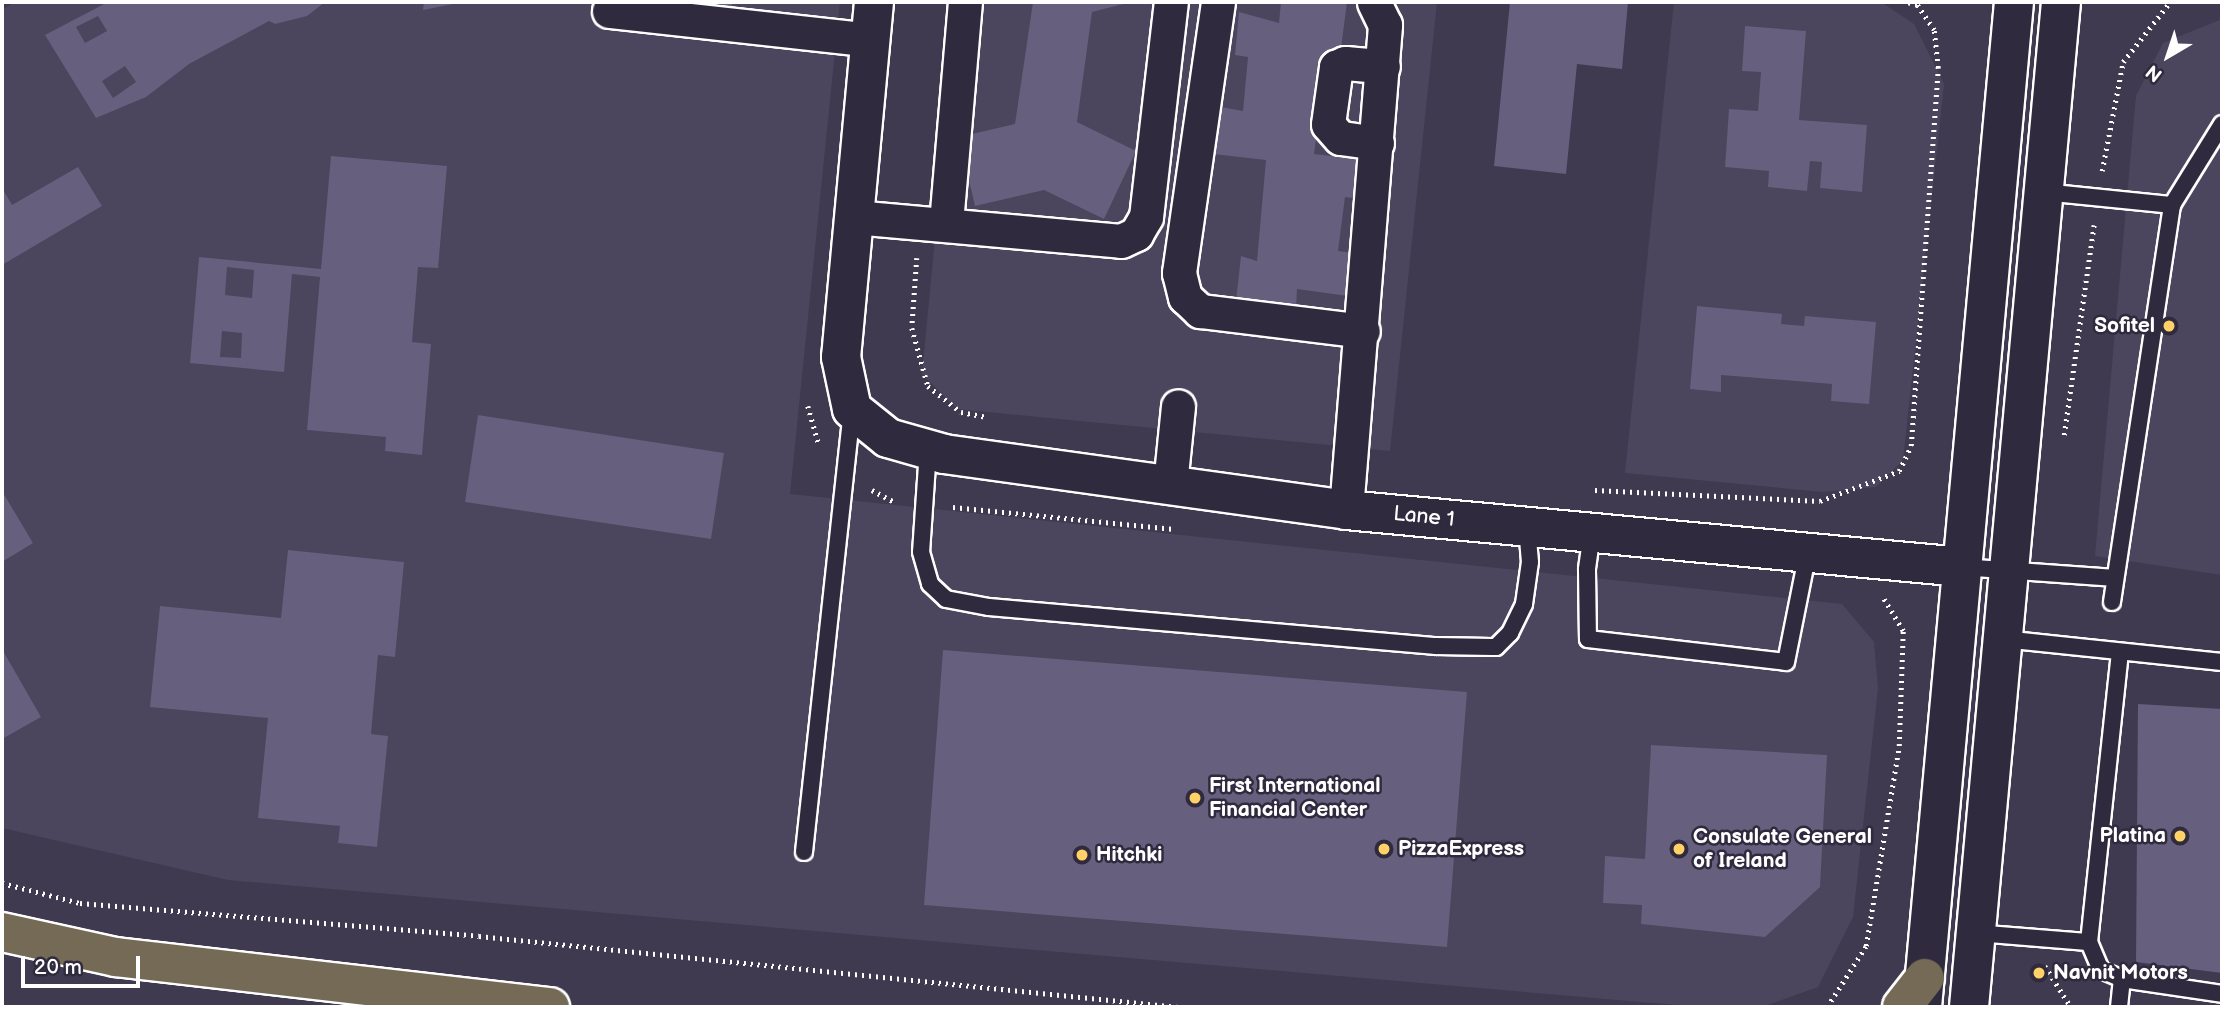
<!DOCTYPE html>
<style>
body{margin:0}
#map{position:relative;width:2224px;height:1009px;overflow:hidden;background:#403a50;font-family:"Balsamiq Sans",sans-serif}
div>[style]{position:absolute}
.built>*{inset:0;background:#4b455e}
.building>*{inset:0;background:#665f7d}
.path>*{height:4.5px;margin-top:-2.25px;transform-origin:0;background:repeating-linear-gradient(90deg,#fff 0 2px,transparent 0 7px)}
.roads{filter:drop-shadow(2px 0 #fff) drop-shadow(-2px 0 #fff) drop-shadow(0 2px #fff) drop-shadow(0 -2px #fff)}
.service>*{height:16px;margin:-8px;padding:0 8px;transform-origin:8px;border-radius:8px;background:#2f2a3d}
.minor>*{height:33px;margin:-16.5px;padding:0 16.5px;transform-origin:16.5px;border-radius:16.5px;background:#2f2a3d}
.tertiary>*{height:38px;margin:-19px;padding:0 19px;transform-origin:19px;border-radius:19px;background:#2f2a3d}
.primary>*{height:38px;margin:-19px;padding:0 19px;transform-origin:19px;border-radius:19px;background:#756a55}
.dots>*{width:19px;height:19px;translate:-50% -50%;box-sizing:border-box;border:4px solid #2f2a3d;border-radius:50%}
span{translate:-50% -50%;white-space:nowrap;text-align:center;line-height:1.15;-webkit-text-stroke:5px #2f2a3d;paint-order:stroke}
.poi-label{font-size:21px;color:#fff;font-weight:700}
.right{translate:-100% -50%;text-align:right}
.left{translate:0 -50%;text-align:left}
.street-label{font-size:21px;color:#fff}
.frame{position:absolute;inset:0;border:4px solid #fff;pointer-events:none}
.north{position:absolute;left:2133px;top:21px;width:70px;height:70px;-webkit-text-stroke:5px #2f2a3d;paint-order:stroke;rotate:219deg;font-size:19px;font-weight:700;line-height:28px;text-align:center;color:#fff}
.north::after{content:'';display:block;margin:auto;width:24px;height:32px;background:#fff;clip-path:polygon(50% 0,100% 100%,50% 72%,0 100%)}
.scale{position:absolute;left:21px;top:956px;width:119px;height:32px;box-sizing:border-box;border:4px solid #fff;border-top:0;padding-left:9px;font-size:21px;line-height:24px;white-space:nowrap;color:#fff;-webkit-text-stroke:5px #2f2a3d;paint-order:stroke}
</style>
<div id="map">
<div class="built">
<i style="clip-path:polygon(15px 2px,840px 2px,790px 494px,1842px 604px,1874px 642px,1878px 688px,1853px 917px,1818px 987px,1762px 1007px,1699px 1007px,746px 925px,228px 880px,2px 828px,2px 10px)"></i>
<i style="clip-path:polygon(958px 2px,1437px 2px,1390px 451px,957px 409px,922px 374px)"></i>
<i style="clip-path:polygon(1674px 2px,1881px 2px,1914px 24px,1944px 84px,1903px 460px,1876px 487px,1823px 492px,1625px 473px)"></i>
<i style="clip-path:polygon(2222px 19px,2222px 575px,2095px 556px,2136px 96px,2163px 43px)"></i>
</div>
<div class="building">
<i style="clip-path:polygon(evenodd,108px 2px,325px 2px,307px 16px,275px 24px,269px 21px,189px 64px,146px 97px,96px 118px,45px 35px,108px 2px,98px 16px,107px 31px,85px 43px,76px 27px,98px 16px,108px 2px,125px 66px,136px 82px,113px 98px,102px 81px,125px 66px)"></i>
<i style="clip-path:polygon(424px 2px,463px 2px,423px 10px)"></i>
<i style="clip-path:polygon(690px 2px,732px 2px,732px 8px)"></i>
<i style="clip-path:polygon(1033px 2px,1131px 2px,1092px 12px,1077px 122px,1136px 151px,1104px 219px,1044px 190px,975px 206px,959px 137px,1015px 124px)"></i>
<i style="clip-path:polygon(1281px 2px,1347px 2px,1340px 56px,1327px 54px,1314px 154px,1364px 160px,1360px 199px,1345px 197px,1338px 251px,1353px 253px,1348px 296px,1297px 289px,1296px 310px,1236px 301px,1241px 256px,1257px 261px,1266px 160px,1213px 154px,1221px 107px,1243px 111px,1248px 57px,1235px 55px,1239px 12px,1279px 23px)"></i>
<i style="clip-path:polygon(1510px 2px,1628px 2px,1622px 69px,1577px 64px,1566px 174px,1494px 166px)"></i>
<i style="clip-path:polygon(1745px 26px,1806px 31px,1799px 120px,1867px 125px,1862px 192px,1820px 188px,1822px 162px,1810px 161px,1807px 191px,1768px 187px,1769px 171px,1725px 167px,1729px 109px,1758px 111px,1761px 72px,1742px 71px)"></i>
<i style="clip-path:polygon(evenodd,331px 156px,447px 166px,438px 268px,418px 267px,412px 342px,431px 344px,422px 455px,385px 451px,386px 437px,307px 430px,320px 277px,292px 274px,284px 372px,190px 363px,199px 257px,321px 269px,331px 156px,227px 267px,254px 270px,252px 298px,225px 295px,227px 267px,331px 156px,222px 331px,242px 333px,241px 358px,220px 357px,222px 331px)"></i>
<i style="clip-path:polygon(78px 167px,102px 206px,2px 265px,2px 188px,12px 205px)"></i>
<i style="clip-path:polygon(1697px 306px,1782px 314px,1781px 324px,1804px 326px,1805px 316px,1876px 322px,1869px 404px,1831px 401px,1832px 384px,1721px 375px,1721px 392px,1690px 389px)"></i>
<i style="clip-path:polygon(478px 415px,724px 453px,711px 539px,465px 502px)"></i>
<i style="clip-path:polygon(2px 491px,33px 543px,2px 562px)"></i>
<i style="clip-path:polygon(288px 550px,404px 562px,395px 657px,378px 655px,371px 734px,388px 736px,377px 847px,338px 843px,340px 826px,258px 818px,268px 718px,150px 707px,160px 606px,281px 618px)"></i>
<i style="clip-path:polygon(2px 649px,41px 717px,2px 739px)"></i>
<i style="clip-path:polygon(943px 650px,1467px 692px,1447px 947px,924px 905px)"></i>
<i style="clip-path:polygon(2138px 704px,2222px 709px,2222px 973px,2136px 962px)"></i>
<i style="clip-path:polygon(1651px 745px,1827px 755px,1820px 887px,1765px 937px,1641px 924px,1642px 905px,1603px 903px,1605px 856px,1645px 859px)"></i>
</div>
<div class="path">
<i style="left:2102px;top:171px;width:111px;rotate:-79.1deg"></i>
<i style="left:2123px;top:62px;width:76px;rotate:-51.9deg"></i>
<i style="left:917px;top:258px;width:70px;rotate:94.1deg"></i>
<i style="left:912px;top:328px;width:60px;rotate:74.6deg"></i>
<i style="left:928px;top:386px;width:42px;rotate:38.2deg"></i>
<i style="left:961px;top:412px;width:25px;rotate:11deg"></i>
<i style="left:808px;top:406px;width:41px;rotate:74.2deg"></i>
<i style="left:2064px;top:435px;width:212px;rotate:-81.9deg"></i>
<i style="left:872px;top:490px;width:26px;rotate:28deg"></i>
<i style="left:1595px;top:490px;width:225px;rotate:2.8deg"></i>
<i style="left:1820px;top:501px;width:85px;rotate:-20.8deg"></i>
<i style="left:1899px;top:471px;width:28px;rotate:-64deg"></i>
<i style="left:1911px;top:446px;width:379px;rotate:-85.9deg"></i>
<i style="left:1938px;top:68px;width:38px;rotate:-96deg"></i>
<i style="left:1934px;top:30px;width:30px;rotate:-124deg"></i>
<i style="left:1917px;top:5px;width:12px;rotate:-166deg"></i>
<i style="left:953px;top:507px;width:222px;rotate:5.7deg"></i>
<i style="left:2px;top:883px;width:81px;rotate:14.4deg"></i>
<i style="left:80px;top:903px;width:400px;rotate:4.7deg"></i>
<i style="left:479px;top:936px;width:703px;rotate:5.8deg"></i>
<i style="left:2045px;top:966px;width:49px;rotate:57.6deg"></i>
<i style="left:1827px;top:1007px;width:72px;rotate:-57.4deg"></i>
<i style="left:1866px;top:946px;width:203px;rotate:-80.6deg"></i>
<i style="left:1899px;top:746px;width:115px;rotate:-88deg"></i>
<i style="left:1903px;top:631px;width:39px;rotate:-121deg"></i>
</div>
<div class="roads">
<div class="service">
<i style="left:2044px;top:192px;width:129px;rotate:5.8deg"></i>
<i style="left:928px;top:450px;width:102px;rotate:93.9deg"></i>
<i style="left:921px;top:552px;width:33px;rotate:74deg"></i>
<i style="left:930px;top:584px;width:22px;rotate:43deg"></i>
<i style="left:946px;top:599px;width:44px;rotate:10.5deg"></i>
<i style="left:989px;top:607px;width:449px;rotate:5deg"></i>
<i style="left:1436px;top:646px;width:60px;rotate:1deg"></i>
<i style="left:1496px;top:647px;width:20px;rotate:-45deg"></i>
<i style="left:1510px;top:633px;width:32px;rotate:-64deg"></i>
<i style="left:1524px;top:604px;width:42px;rotate:-81.9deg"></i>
<i style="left:1530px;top:562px;width:35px;rotate:-95deg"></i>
<i style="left:1592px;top:533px;width:37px;rotate:98deg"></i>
<i style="left:1587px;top:570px;width:69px;rotate:89.2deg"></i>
<i style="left:1588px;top:639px;width:199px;rotate:6.6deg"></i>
<i style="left:1786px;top:662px;width:112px;rotate:-78.7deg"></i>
<i style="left:1962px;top:567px;width:153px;rotate:4.1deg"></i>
<i style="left:2112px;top:602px;width:402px;rotate:-81.4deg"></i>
<i style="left:2172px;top:205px;width:95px;rotate:-58.3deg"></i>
<i style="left:2003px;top:639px;width:220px;rotate:6deg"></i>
<i style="left:2120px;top:652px;width:292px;rotate:96.1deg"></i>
<i style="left:2089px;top:942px;width:30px;rotate:67deg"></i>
<i style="left:2101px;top:970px;width:23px;rotate:23deg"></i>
<i style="left:2122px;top:979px;width:101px;rotate:8.5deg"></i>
<i style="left:804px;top:852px;width:444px;rotate:-83.8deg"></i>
<i style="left:1976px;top:933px;width:113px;rotate:4.6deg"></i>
<i style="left:2119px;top:1007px;width:28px;rotate:-84deg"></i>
</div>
<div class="minor">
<i style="left:1218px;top:2px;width:274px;rotate:98.2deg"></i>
<i style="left:1179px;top:273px;width:25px;rotate:76deg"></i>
<i style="left:1185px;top:297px;width:21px;rotate:43deg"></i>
<i style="left:1200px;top:311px;width:164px;rotate:7deg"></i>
<i style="left:609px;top:11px;width:263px;rotate:6.3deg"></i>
<i style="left:1377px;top:143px;width:37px;rotate:-172deg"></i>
<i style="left:1340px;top:138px;width:18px;rotate:-131deg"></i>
<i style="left:1328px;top:124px;width:58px;rotate:-82deg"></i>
<i style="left:1336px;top:67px;width:10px;rotate:-24deg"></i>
<i style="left:1345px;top:63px;width:38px;rotate:5deg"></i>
<i style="left:854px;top:217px;width:268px;rotate:5.1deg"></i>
<i style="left:1121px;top:241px;width:17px;rotate:-25deg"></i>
<i style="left:1136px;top:234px;width:20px;rotate:-60deg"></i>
<i style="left:1146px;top:217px;width:216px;rotate:-83.4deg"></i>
<i style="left:946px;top:223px;width:222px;rotate:-85.1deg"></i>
<i style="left:1170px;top:485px;width:79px;rotate:-84.2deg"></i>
<i style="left:1346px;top:510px;width:487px;rotate:-85.4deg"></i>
<i style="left:1385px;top:25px;width:25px;rotate:-116deg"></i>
</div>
<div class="tertiary">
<i style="left:874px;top:2px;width:357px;rotate:95.3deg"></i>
<i style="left:841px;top:357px;width:53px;rotate:78.1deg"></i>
<i style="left:852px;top:409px;width:46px;rotate:38.9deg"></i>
<i style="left:888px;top:438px;width:58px;rotate:15.9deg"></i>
<i style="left:944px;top:454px;width:406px;rotate:7.9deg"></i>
<i style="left:1346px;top:510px;width:619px;rotate:5.29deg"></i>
<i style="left:1922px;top:1007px;width:1009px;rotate:-84.77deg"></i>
<i style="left:1969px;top:1007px;width:1009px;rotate:-84.77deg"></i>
</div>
<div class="primary">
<i style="left:2px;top:932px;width:117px;rotate:12.4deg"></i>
<i style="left:116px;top:957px;width:437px;rotate:6.6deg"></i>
<i style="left:1902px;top:1007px;width:37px;rotate:-52deg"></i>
</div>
</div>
<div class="dots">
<i style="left:2169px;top:326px;background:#ffd166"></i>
<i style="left:1195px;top:798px;background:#ffd166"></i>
<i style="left:2180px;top:836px;background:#ffd166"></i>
<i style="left:1384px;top:849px;background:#ffd166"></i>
<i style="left:1679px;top:849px;background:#ffd166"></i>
<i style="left:1082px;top:855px;background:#ffd166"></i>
<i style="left:2039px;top:973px;background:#ffd166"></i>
</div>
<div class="poi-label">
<span class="right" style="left:2155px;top:326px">Sofitel</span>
<span class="left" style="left:1209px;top:798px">First International<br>Financial Center</span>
<span class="right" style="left:2166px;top:836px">Platina</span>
<span class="left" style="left:1693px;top:849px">Consulate General<br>of Ireland</span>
<span class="left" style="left:1398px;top:849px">PizzaExpress</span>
<span class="left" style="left:1096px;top:855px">Hitchki</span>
<span class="left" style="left:2053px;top:973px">Navnit Motors</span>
</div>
<div class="street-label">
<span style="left:1424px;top:517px;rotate:6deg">Lane 1</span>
</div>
<div class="frame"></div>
<div class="north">N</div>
<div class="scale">20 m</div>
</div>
